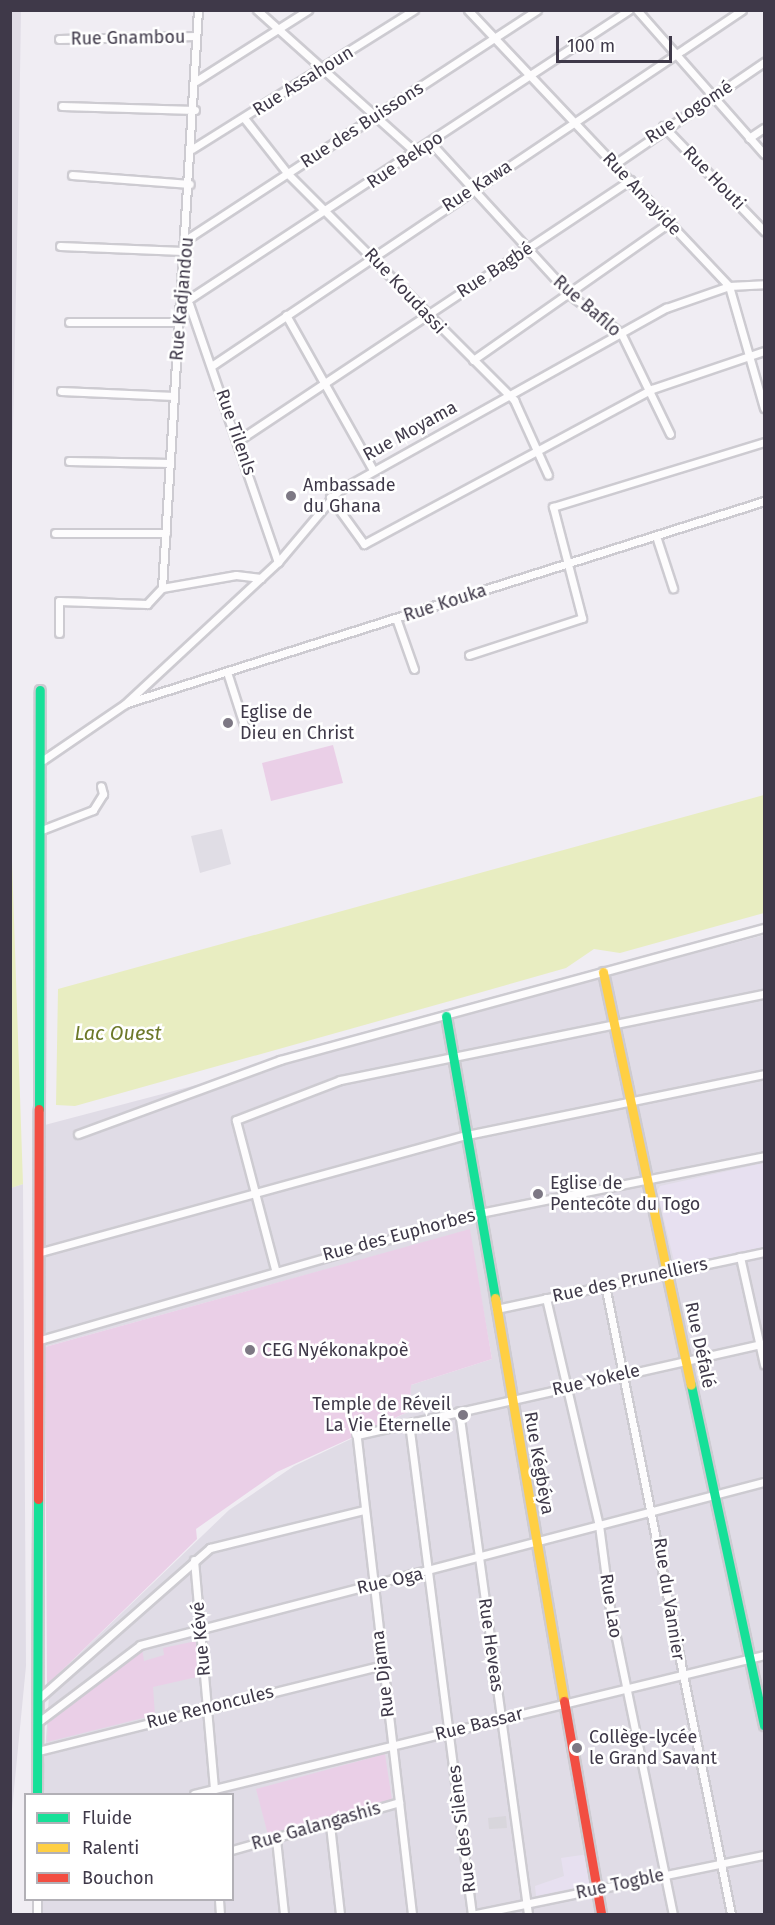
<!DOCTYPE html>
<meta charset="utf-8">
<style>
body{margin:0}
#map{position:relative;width:775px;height:1925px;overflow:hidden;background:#f0edf3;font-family:"Fira Sans",sans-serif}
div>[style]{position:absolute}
.residential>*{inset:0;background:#e0dce6}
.industrial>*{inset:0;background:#e0dde5}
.education>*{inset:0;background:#e7e0f0}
.green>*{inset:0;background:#eacfe7}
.water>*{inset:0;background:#e8edc1}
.building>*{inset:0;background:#d8d6dc}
.roads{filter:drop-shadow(2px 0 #cdcbd1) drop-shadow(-2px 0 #cdcbd1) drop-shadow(0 2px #cdcbd1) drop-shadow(0 -2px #cdcbd1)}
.street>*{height:7px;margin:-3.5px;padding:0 3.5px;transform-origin:3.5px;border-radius:3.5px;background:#fdfcfd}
.fast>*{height:9px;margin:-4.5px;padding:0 4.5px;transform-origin:4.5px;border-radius:4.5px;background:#16e098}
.slow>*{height:9px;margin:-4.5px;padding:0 4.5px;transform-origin:4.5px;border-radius:4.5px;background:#ffcf43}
.jam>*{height:9px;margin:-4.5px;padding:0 4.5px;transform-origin:4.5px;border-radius:4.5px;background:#f24e42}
.dots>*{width:16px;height:16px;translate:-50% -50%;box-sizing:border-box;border:3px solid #fff;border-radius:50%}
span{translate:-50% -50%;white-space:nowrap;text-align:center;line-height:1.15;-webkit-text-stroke:5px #fff;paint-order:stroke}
.street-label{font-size:18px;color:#3f3949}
.poi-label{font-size:18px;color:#3f3949}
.left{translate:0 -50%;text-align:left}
.right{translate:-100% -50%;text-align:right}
.water-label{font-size:20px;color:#6d792a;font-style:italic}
.frame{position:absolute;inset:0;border:12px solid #3f3949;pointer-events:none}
.legend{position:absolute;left:24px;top:1793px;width:210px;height:108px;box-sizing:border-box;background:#fff;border:2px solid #b2b0b6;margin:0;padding:8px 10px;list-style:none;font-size:18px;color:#3f3949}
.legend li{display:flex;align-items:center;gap:12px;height:30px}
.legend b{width:30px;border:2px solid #b2b0b6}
.scale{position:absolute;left:556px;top:36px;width:116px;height:27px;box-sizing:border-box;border:3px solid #3f3949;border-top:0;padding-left:8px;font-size:18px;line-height:21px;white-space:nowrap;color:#3f3949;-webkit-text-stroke:4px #fff;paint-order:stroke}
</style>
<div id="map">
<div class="residential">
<i style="clip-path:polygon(21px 10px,18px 201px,11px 517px,10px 11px)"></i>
<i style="clip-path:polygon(764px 935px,764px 1914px,42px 1914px,42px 1900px,232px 1900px,232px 1794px,42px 1794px,50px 1682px,229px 1510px,294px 1466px,410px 1411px,411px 1385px,492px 1359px,469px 1230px,45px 1347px,41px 1126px)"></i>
<i style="clip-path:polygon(23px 1184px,26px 1666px,11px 1820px,10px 1188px)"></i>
</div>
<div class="industrial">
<i style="clip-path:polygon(222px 829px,231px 864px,200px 873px,191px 836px)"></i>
</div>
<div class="education">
<i style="clip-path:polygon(764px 1163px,764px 1249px,675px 1265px,657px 1191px,660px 1186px)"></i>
<i style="clip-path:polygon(589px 1854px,593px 1884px,536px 1896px,535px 1886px,564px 1876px,561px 1858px)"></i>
</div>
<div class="green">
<i style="clip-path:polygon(333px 745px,343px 783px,271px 801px,262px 763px)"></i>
<i style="clip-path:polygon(470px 1229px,492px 1359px,411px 1385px,410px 1411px,277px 1472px,196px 1529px,197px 1539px,47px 1685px,45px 1347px)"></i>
<i style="clip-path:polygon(196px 1641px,197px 1677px,153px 1687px,155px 1715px,47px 1742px,48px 1723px,142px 1649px,144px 1661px,164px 1655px,163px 1648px)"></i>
<i style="clip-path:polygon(385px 1754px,392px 1800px,268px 1835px,256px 1789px)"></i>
</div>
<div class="water">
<i style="clip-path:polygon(764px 795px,764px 913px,620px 953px,594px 949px,566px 968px,450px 1001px,75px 1106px,56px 1105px,58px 989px)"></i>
<i style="clip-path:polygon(10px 803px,23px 1184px,11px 1188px,10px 1188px)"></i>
</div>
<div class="building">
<i style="clip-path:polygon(506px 1816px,507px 1828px,489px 1829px,488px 1818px)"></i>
</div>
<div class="roads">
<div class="street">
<i style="left:257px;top:10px;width:212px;rotate:41.9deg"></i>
<i style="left:468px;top:10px;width:380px;rotate:46.6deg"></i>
<i style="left:729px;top:286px;width:127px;rotate:74deg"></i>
<i style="left:637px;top:10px;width:192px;rotate:48.6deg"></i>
<i style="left:59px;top:39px;width:137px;rotate:-1.3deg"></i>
<i style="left:196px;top:81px;width:133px;rotate:-32.4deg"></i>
<i style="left:62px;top:106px;width:133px;rotate:1.7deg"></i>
<i style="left:244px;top:118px;width:71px;rotate:51.8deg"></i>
<i style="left:288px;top:174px;width:320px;rotate:45deg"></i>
<i style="left:514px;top:400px;width:82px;rotate:65.6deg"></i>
<i style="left:663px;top:126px;width:146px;rotate:46.1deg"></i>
<i style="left:749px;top:138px;width:18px;rotate:-34deg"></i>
<i style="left:430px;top:142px;width:207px;rotate:47.5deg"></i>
<i style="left:570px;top:295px;width:64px;rotate:36.7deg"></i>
<i style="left:621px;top:333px;width:112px;rotate:64.1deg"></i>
<i style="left:192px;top:149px;width:262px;rotate:-32.1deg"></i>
<i style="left:615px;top:164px;width:181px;rotate:-34.4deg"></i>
<i style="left:72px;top:175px;width:118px;rotate:4.4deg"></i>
<i style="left:187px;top:239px;width:418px;rotate:-33.2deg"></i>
<i style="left:60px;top:246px;width:123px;rotate:2.3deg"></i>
<i style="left:189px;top:304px;width:273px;rotate:71deg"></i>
<i style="left:180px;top:305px;width:537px;rotate:-33.31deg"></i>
<i style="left:286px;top:315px;width:178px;rotate:60.7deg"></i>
<i style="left:69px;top:322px;width:110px"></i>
<i style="left:473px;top:360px;width:239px;rotate:-35deg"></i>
<i style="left:213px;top:365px;width:637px;rotate:-33.86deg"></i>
<i style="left:61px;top:391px;width:113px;rotate:2.5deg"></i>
<i style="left:239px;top:440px;width:470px;rotate:-33.6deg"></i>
<i style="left:69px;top:461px;width:101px;rotate:1.1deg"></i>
<i style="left:330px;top:497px;width:58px;rotate:54.1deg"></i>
<i style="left:364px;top:544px;width:327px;rotate:-28.3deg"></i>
<i style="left:652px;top:389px;width:118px;rotate:-18.7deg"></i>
<i style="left:55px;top:533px;width:111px"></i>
<i style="left:656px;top:536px;width:55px;rotate:71.9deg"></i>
<i style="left:162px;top:588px;width:75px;rotate:-10deg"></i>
<i style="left:236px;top:575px;width:25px;rotate:7deg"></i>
<i style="left:396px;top:618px;width:54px;rotate:70.6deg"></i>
<i style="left:59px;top:633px;width:32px;rotate:-90deg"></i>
<i style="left:59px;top:601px;width:88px;rotate:2deg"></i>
<i style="left:147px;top:604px;width:22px;rotate:-47deg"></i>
<i style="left:162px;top:588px;width:579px;rotate:-86.44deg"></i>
<i style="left:469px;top:655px;width:119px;rotate:-18.1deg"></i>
<i style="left:582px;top:618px;width:115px;rotate:-104.6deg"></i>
<i style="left:553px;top:507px;width:221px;rotate:-17.1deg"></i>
<i style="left:227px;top:672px;width:56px;rotate:72.2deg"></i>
<i style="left:127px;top:703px;width:668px;rotate:-17.59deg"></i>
<i style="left:43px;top:760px;width:99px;rotate:-34.3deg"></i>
<i style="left:125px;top:704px;width:209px;rotate:-42.9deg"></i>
<i style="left:278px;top:562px;width:93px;rotate:-49.8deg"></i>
<i style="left:338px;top:491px;width:376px;rotate:-29.2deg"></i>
<i style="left:666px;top:308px;width:67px;rotate:-19.2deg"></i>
<i style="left:729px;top:286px;width:35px;rotate:-3deg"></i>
<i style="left:39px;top:831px;width:58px;rotate:-21.3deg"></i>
<i style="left:93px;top:810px;width:19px;rotate:-58deg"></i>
<i style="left:103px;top:794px;width:8px;rotate:-104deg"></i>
<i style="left:78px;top:1134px;width:215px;rotate:-20.1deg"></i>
<i style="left:280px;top:1060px;width:502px;rotate:-15.26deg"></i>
<i style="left:41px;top:1252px;width:442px;rotate:-15.4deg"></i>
<i style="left:467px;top:1135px;width:303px;rotate:-11.6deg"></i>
<i style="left:740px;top:1257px;width:110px;rotate:77.4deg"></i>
<i style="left:275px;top:1269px;width:154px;rotate:-104.7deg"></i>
<i style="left:236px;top:1120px;width:111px;rotate:-21deg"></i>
<i style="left:340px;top:1080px;width:433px;rotate:-11.5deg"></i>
<i style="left:605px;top:1285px;width:641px;rotate:78.67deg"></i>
<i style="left:546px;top:1298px;width:233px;rotate:76.9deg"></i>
<i style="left:599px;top:1525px;width:84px;rotate:82.5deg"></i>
<i style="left:610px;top:1608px;width:312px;rotate:78.4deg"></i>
<i style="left:496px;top:1309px;width:274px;rotate:-12deg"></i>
<i style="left:40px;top:1340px;width:458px;rotate:-16.1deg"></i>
<i style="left:480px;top:1213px;width:290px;rotate:-11.3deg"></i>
<i style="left:459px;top:1411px;width:508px;rotate:82.19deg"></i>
<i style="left:409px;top:1423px;width:495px;rotate:82.7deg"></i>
<i style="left:194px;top:1560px;width:230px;rotate:85deg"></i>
<i style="left:38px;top:1699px;width:229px;rotate:-41.3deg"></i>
<i style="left:210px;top:1548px;width:159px;rotate:-13.9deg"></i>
<i style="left:37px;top:1723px;width:129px;rotate:-37.1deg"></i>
<i style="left:140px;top:1645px;width:645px;rotate:-14.64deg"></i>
<i style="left:38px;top:1751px;width:355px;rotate:-14deg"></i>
<i style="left:194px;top:1794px;width:587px;rotate:-13.7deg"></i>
<i style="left:330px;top:1825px;width:90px;rotate:83.6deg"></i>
<i style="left:276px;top:1839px;width:75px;rotate:83.9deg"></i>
<i style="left:232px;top:1850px;width:174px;rotate:-16deg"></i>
<i style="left:219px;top:1900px;width:14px;rotate:86deg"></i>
<i style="left:37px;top:1914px;width:14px;rotate:-90deg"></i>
<i style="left:412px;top:1914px;width:482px;rotate:-96.6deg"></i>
<i style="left:357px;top:1435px;width:417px;rotate:-12.7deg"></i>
<i style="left:476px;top:1914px;width:294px;rotate:-11.6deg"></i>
</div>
<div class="fast">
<i style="left:446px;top:1016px;width:286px;rotate:80.1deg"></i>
<i style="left:39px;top:1109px;width:419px;rotate:-89.9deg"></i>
<i style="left:691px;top:1385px;width:348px;rotate:77.9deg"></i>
<i style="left:37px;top:1794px;width:295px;rotate:-89.8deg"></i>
</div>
<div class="slow">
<i style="left:603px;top:972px;width:422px;rotate:78deg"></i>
<i style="left:495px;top:1298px;width:409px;rotate:80.3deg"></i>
</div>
<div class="jam">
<i style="left:38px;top:1499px;width:390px;rotate:-89.9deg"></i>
<i style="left:564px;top:1701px;width:216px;rotate:80.1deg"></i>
</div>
</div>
<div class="dots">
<i style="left:291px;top:496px;background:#7d7884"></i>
<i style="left:228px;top:723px;background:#7d7884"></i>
<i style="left:538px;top:1194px;background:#7d7884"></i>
<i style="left:250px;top:1350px;background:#7d7884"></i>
<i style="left:463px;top:1415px;background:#7d7884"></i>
<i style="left:577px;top:1748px;background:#7d7884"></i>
</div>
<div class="street-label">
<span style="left:128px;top:38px;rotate:-1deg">Rue Gnambou</span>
<span style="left:303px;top:81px;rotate:-32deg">Rue Assahoun</span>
<span style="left:689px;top:112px;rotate:-33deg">Rue Logomé</span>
<span style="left:362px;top:125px;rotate:-33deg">Rue des Buissons</span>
<span style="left:405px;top:160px;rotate:-34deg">Rue Bekpo</span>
<span style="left:714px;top:178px;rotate:46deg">Rue Houti</span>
<span style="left:477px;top:186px;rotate:-33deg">Rue Kawa</span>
<span style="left:642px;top:194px;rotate:47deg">Rue Amayide</span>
<span style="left:495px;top:270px;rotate:-33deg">Rue Bagbé</span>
<span style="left:405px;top:291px;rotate:47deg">Rue Koudassi</span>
<span style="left:182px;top:299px;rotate:-85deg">Rue Kadjandou</span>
<span style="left:587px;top:306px;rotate:41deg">Rue Bafilo</span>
<span style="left:410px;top:431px;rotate:-29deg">Rue Moyama</span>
<span style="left:236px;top:432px;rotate:71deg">Rue Tilenls</span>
<span style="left:445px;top:603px;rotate:-18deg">Rue Kouka</span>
<span style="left:399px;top:1235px;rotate:-15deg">Rue des Euphorbes</span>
<span style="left:630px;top:1280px;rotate:-12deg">Rue des Prunelliers</span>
<span style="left:700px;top:1345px;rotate:78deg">Rue Défalé</span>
<span style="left:596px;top:1380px;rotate:-13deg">Rue Yokele</span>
<span style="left:539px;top:1463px;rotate:80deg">Rue Kégbéya</span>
<span style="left:390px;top:1581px;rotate:-13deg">Rue Oga</span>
<span style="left:669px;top:1599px;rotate:81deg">Rue du Vannier</span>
<span style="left:611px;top:1606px;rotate:81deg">Rue Lao</span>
<span style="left:201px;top:1639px;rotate:-95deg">Rue Kévé</span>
<span style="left:491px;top:1645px;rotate:82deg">Rue Heveas</span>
<span style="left:383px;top:1674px;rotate:-97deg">Rue Djama</span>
<span style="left:210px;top:1707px;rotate:-14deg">Rue Renoncules</span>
<span style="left:479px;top:1724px;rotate:-14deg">Rue Bassar</span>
<span style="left:316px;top:1826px;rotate:-16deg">Rue Galangashis</span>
<span style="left:462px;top:1829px;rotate:-97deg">Rue des Silènes</span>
<span style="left:620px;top:1884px;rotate:-12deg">Rue Togble</span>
</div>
<div class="poi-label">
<span class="left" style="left:303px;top:496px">Ambassade<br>du Ghana</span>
<span class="left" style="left:240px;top:723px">Eglise de<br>Dieu en Christ</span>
<span class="left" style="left:550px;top:1194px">Eglise de<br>Pentecôte du Togo</span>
<span class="left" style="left:262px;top:1350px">CEG Nyékonakpoè</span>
<span class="right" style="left:451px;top:1415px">Temple de Réveil<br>La Vie Éternelle</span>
<span class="left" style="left:589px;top:1748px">Collège-lycée<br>le Grand Savant</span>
</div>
<div class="water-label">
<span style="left:118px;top:1033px">Lac Ouest</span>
</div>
<div class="frame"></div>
<ul class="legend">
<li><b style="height:8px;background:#16e098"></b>Fluide</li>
<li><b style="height:8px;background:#ffcf43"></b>Ralenti</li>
<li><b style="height:8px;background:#f24e42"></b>Bouchon</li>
</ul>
<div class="scale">100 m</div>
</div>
